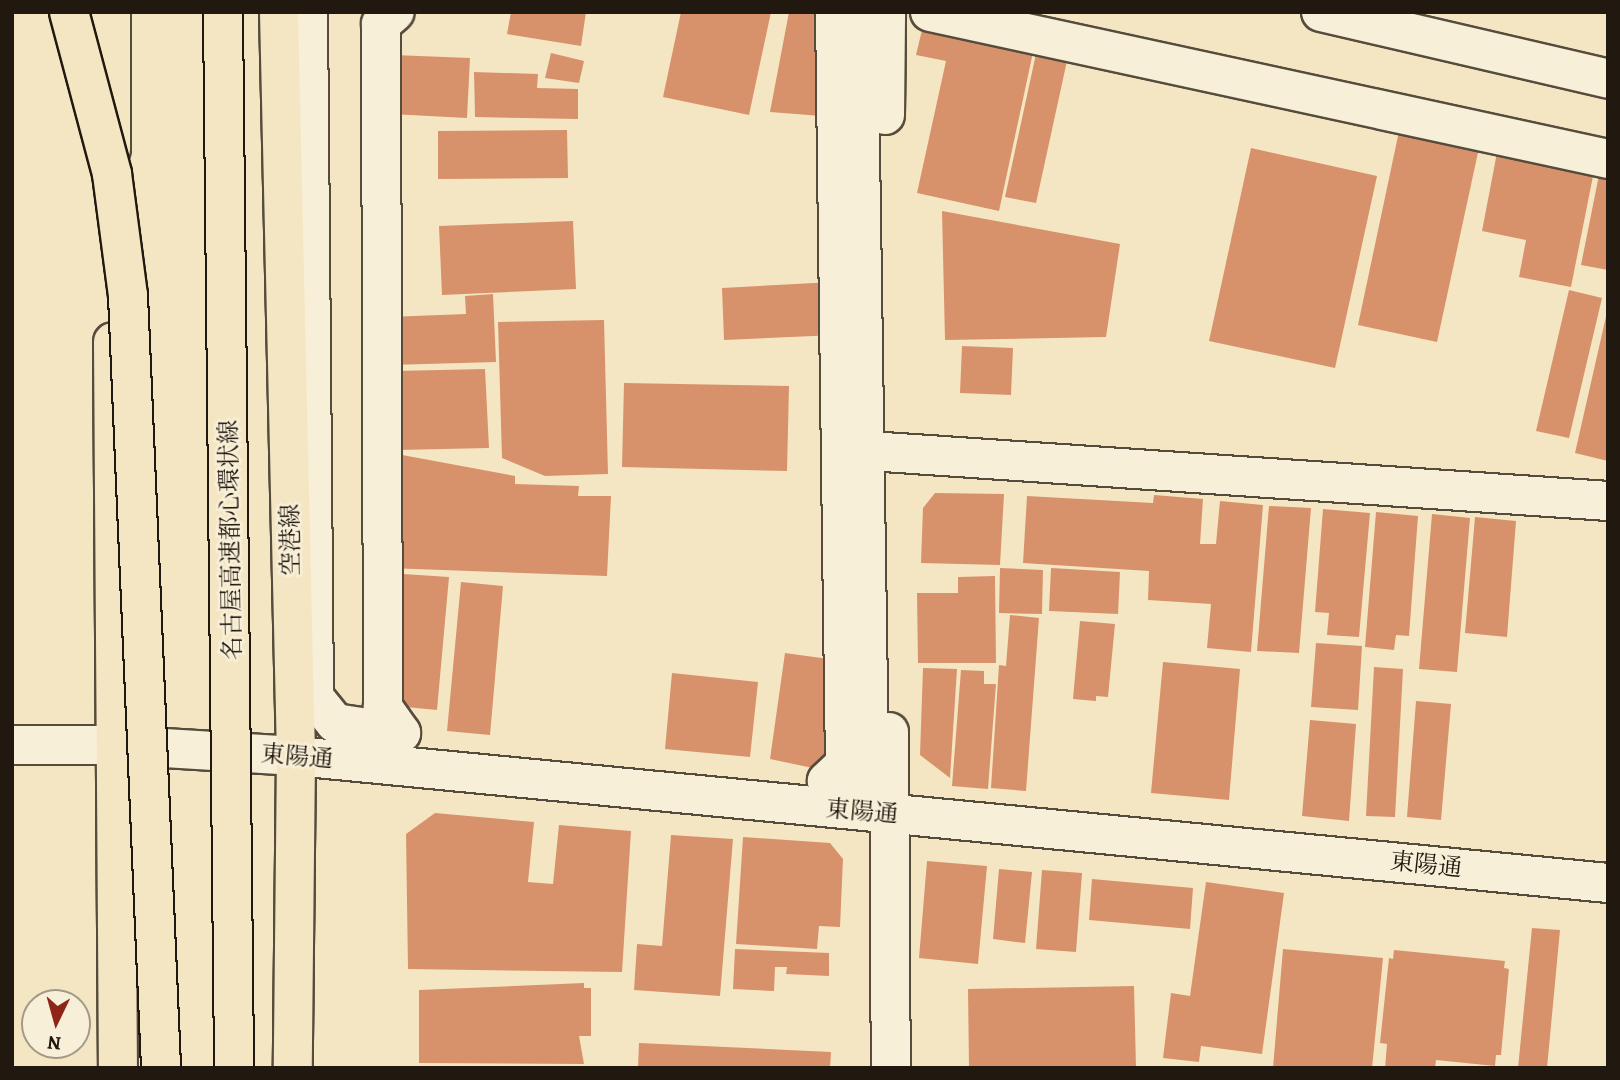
<!DOCTYPE html>
<meta charset="utf-8">
<style>
body{margin:0}
#map{position:relative;width:1620px;height:1080px;overflow:hidden;background:#f5e6c3;font-family:Alegreya,"Noto Serif JP",serif}
div>[style]{position:absolute}
.building>*{inset:0;background:#d7926b}
.roads{filter:drop-shadow(2px 0 #564c3d) drop-shadow(-2px 0 #564c3d) drop-shadow(0 2px #564c3d) drop-shadow(0 -2px #564c3d)}
.street>*{height:38px;margin:-19px;padding:0 19px;transform-origin:19px;border-radius:19px;background:#f8efd8}
.primary>*{height:38px;margin:-19px;padding:0 19px;transform-origin:19px;border-radius:19px;background:#f5e6c3}
.bridges{filter:drop-shadow(2px 0 #211810) drop-shadow(-2px 0 #211810) drop-shadow(0 2px #211810) drop-shadow(0 -2px #211810)}
.highway-bridge>*{height:38px;margin:-19px;padding:0 19px;transform-origin:19px;border-radius:19px;background:#f5e6c3}
span{translate:-50% -50%;white-space:nowrap;text-align:center;line-height:1.15;-webkit-text-stroke:5px #f8efd8;paint-order:stroke}
.street-label{font-size:24px;color:#211810}
.frame{position:absolute;inset:0;border:14px solid #211810;pointer-events:none}
.north{position:absolute;left:21px;top:989px;width:70px;height:70px;box-sizing:border-box;background:#f8efd8;border:2px solid #a29988;border-radius:50%;rotate:185deg;font-size:19px;font-weight:700;line-height:28px;text-align:center;color:#211810}
.north::after{content:'';display:block;margin:auto;width:24px;height:32px;background:#8f2418;clip-path:polygon(50% 0,100% 100%,50% 72%,0 100%)}
</style>
<div id="map">
<div class="building">
<i style="clip-path:polygon(511px 12px,586px 12px,581px 46px,507px 34px)"></i>
<i style="clip-path:polygon(681px 12px,771px 12px,749px 115px,663px 97px)"></i>
<i style="clip-path:polygon(789px 12px,832px 12px,834px 117px,770px 112px)"></i>
<i style="clip-path:polygon(932px 21px,1035px 43px,999px 211px,917px 193px,946px 61px,916px 55px,922px 30px)"></i>
<i style="clip-path:polygon(1039px 40px,1070px 47px,1036px 203px,1005px 197px)"></i>
<i style="clip-path:polygon(551px 53px,584px 61px,579px 83px,545px 78px)"></i>
<i style="clip-path:polygon(394px 55px,470px 58px,467px 118px,391px 114px)"></i>
<i style="clip-path:polygon(474px 72px,538px 74px,537px 88px,578px 89px,578px 119px,475px 117px)"></i>
<i style="clip-path:polygon(1402px 117px,1482px 134px,1437px 342px,1358px 325px)"></i>
<i style="clip-path:polygon(567px 130px,568px 178px,438px 179px,438px 131px)"></i>
<i style="clip-path:polygon(1499px 142px,1596px 161px,1571px 287px,1519px 277px,1526px 240px,1482px 231px)"></i>
<i style="clip-path:polygon(1251px 148px,1377px 176px,1335px 368px,1209px 341px)"></i>
<i style="clip-path:polygon(1600px 170px,1608px 171px,1608px 270px,1581px 265px)"></i>
<i style="clip-path:polygon(942px 211px,1120px 244px,1106px 337px,945px 340px)"></i>
<i style="clip-path:polygon(573px 221px,576px 289px,442px 295px,439px 226px)"></i>
<i style="clip-path:polygon(833px 282px,836px 335px,724px 340px,722px 288px)"></i>
<i style="clip-path:polygon(1569px 290px,1602px 298px,1569px 438px,1536px 431px)"></i>
<i style="clip-path:polygon(493px 294px,496px 362px,390px 365px,388px 317px,466px 314px,465px 296px)"></i>
<i style="clip-path:polygon(1607px 312px,1608px 313px,1608px 461px,1575px 453px)"></i>
<i style="clip-path:polygon(604px 320px,608px 474px,545px 476px,502px 458px,498px 322px)"></i>
<i style="clip-path:polygon(962px 346px,1013px 348px,1011px 395px,960px 393px)"></i>
<i style="clip-path:polygon(485px 369px,489px 448px,398px 450px,394px 371px)"></i>
<i style="clip-path:polygon(624px 383px,789px 386px,787px 471px,622px 467px)"></i>
<i style="clip-path:polygon(386px 452px,515px 476px,515px 484px,579px 486px,578px 496px,611px 496px,607px 576px,388px 568px)"></i>
<i style="clip-path:polygon(935px 493px,1004px 494px,1000px 565px,921px 563px,923px 508px)"></i>
<i style="clip-path:polygon(1154px 495px,1203px 499px,1200px 544px,1216px 544px,1220px 501px,1263px 505px,1251px 652px,1207px 648px,1211px 604px,1148px 600px,1149px 571px,1023px 563px,1027px 496px,1153px 503px)"></i>
<i style="clip-path:polygon(1269px 506px,1311px 508px,1299px 653px,1257px 651px)"></i>
<i style="clip-path:polygon(1323px 509px,1370px 513px,1359px 637px,1327px 635px,1329px 613px,1315px 612px)"></i>
<i style="clip-path:polygon(1376px 512px,1418px 516px,1409px 636px,1396px 635px,1394px 650px,1365px 647px)"></i>
<i style="clip-path:polygon(1432px 514px,1470px 518px,1457px 672px,1419px 669px)"></i>
<i style="clip-path:polygon(1475px 517px,1516px 521px,1507px 637px,1465px 633px)"></i>
<i style="clip-path:polygon(1000px 568px,1043px 570px,1042px 614px,999px 613px)"></i>
<i style="clip-path:polygon(1051px 568px,1120px 572px,1118px 614px,1049px 611px)"></i>
<i style="clip-path:polygon(388px 573px,449px 577px,437px 710px,385px 705px)"></i>
<i style="clip-path:polygon(995px 576px,996px 663px,918px 663px,917px 593px,958px 593px,958px 577px)"></i>
<i style="clip-path:polygon(461px 582px,503px 586px,490px 735px,447px 731px)"></i>
<i style="clip-path:polygon(1010px 615px,1039px 618px,1026px 791px,991px 788px,999px 665px,1006px 666px)"></i>
<i style="clip-path:polygon(1080px 621px,1115px 624px,1108px 697px,1096px 696px,1096px 701px,1073px 699px)"></i>
<i style="clip-path:polygon(1316px 643px,1362px 646px,1358px 710px,1311px 707px)"></i>
<i style="clip-path:polygon(785px 653px,843px 661px,827px 771px,770px 759px)"></i>
<i style="clip-path:polygon(1163px 662px,1240px 669px,1229px 800px,1151px 793px)"></i>
<i style="clip-path:polygon(1374px 667px,1403px 669px,1395px 817px,1366px 816px)"></i>
<i style="clip-path:polygon(923px 668px,957px 669px,950px 778px,920px 755px)"></i>
<i style="clip-path:polygon(961px 670px,984px 671px,984px 684px,996px 684px,988px 789px,952px 786px)"></i>
<i style="clip-path:polygon(672px 673px,758px 682px,750px 757px,665px 749px)"></i>
<i style="clip-path:polygon(1416px 701px,1451px 704px,1441px 820px,1407px 817px)"></i>
<i style="clip-path:polygon(1310px 720px,1356px 724px,1349px 821px,1302px 816px)"></i>
<i style="clip-path:polygon(435px 813px,534px 822px,528px 882px,553px 884px,559px 825px,631px 831px,622px 972px,408px 969px,406px 834px)"></i>
<i style="clip-path:polygon(671px 835px,733px 839px,720px 996px,634px 990px,637px 944px,662px 946px)"></i>
<i style="clip-path:polygon(743px 837px,830px 843px,843px 859px,840px 927px,819px 926px,817px 949px,736px 944px)"></i>
<i style="clip-path:polygon(927px 861px,987px 866px,978px 964px,919px 958px)"></i>
<i style="clip-path:polygon(999px 869px,1032px 872px,1025px 943px,993px 939px)"></i>
<i style="clip-path:polygon(1042px 870px,1082px 873px,1076px 952px,1036px 949px)"></i>
<i style="clip-path:polygon(1092px 879px,1193px 888px,1190px 929px,1089px 920px)"></i>
<i style="clip-path:polygon(1206px 882px,1284px 893px,1262px 1054px,1201px 1046px,1199px 1062px,1163px 1058px,1171px 993px,1190px 996px)"></i>
<i style="clip-path:polygon(1532px 928px,1560px 930px,1547px 1068px,1518px 1068px)"></i>
<i style="clip-path:polygon(735px 949px,829px 953px,829px 976px,786px 974px,787px 967px,775px 967px,774px 991px,733px 989px)"></i>
<i style="clip-path:polygon(1283px 949px,1383px 958px,1372px 1068px,1273px 1068px)"></i>
<i style="clip-path:polygon(1394px 950px,1505px 961px,1504px 968px,1509px 969px,1501px 1055px,1496px 1055px,1495px 1066px,1436px 1060px,1435px 1068px,1385px 1068px,1387px 1044px,1380px 1043px,1389px 958px,1393px 959px)"></i>
<i style="clip-path:polygon(584px 983px,584px 988px,591px 988px,591px 1036px,579px 1036px,584px 1064px,419px 1063px,419px 990px)"></i>
<i style="clip-path:polygon(1134px 986px,1136px 1068px,969px 1068px,968px 989px)"></i>
<i style="clip-path:polygon(639px 1043px,831px 1052px,830px 1068px,638px 1068px)"></i>
</div>
<div class="roads">
<div class="street">
<i style="left:308px;top:12px;width:685px;rotate:89.5deg"></i>
<i style="left:314px;top:697px;width:33px;rotate:51deg"></i>
<i style="left:335px;top:723px;width:67px;rotate:8.6deg"></i>
<i style="left:401px;top:733px;width:32px;rotate:-125deg"></i>
<i style="left:383px;top:707px;width:683px;rotate:-90.17deg"></i>
<i style="left:381px;top:24px;width:18px;rotate:-41deg"></i>
<i style="left:835px;top:12px;width:752px;rotate:89.24deg"></i>
<i style="left:845px;top:764px;width:25px;rotate:137deg"></i>
<i style="left:827px;top:781px;width:18px;rotate:6deg"></i>
<i style="left:845px;top:783px;width:14px;rotate:-12deg"></i>
<i style="left:859px;top:780px;width:21px;rotate:-62deg"></i>
<i style="left:869px;top:761px;width:749px;rotate:-90.84deg"></i>
<i style="left:930px;top:12px;width:694px;rotate:12.23deg"></i>
<i style="left:1321px;top:12px;width:295px;rotate:13.1deg"></i>
<i style="left:885px;top:115px;width:103px;rotate:-89.4deg"></i>
<i style="left:884px;top:452px;width:726px;rotate:3.87deg"></i>
<i style="left:889px;top:732px;width:336px;rotate:89.7deg"></i>
<i style="left:12px;top:745px;width:103px"></i>
<i style="left:115px;top:745px;width:181px;rotate:3.5deg"></i>
<i style="left:296px;top:756px;width:1318px;rotate:5.53deg"></i>
</div>
<div class="primary">
<i style="left:111px;top:12px;width:137px;rotate:90deg"></i>
<i style="left:279px;top:12px;width:744px;rotate:88.69deg"></i>
<i style="left:296px;top:756px;width:312px;rotate:90.6deg"></i>
<i style="left:113px;top:342px;width:726px;rotate:89.61deg"></i>
</div>
</div>
<div class="bridges">
<div class="highway-bridge">
<i style="left:69px;top:12px;width:168px;rotate:75.1deg"></i>
<i style="left:112px;top:174px;width:123px;rotate:82.5deg"></i>
<i style="left:128px;top:296px;width:773px;rotate:87.55deg"></i>
<i style="left:223px;top:12px;width:1056px;rotate:89.4deg"></i>
</div>
</div>
<div class="street-label">
<span style="left:231px;top:540px;rotate:-91deg">名古屋高速都心環状線</span>
<span style="left:291px;top:540px;rotate:-91deg">空港線</span>
<span style="left:297px;top:757px;rotate:5deg">東陽通</span>
<span style="left:862px;top:812px;rotate:5deg">東陽通</span>
<span style="left:1426px;top:865px;rotate:6deg">東陽通</span>
</div>
<div class="frame"></div>
<div class="north">N</div>
</div>
